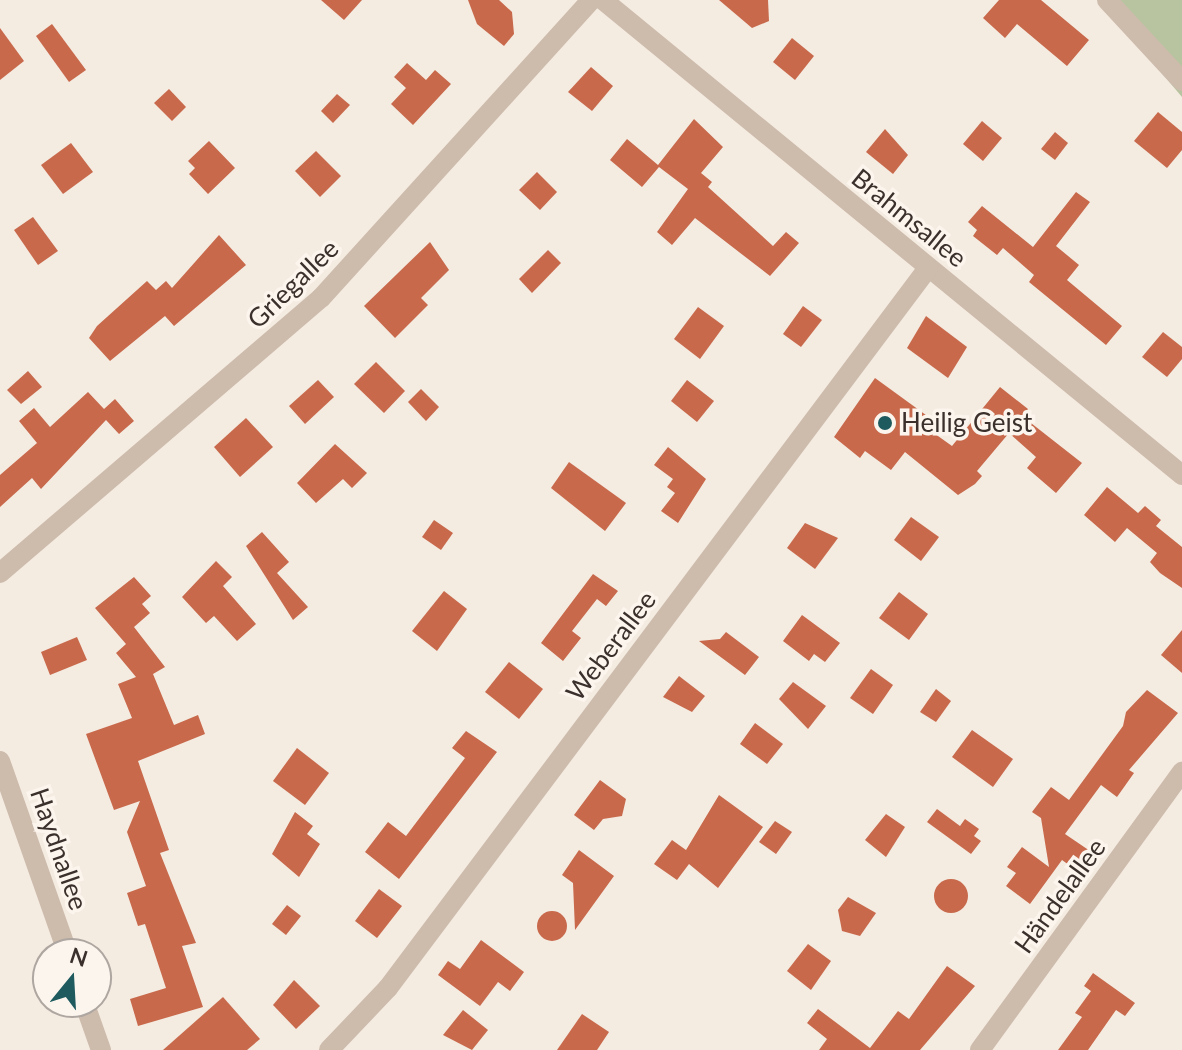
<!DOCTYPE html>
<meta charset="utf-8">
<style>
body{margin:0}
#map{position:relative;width:1182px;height:1050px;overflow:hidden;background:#f4ebe1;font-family:Lato,sans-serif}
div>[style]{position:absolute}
.green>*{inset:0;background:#b8c4a0}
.building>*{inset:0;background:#c8694b}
.round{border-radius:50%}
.minor>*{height:20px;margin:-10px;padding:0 10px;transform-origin:10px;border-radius:10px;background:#cdbbac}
.tertiary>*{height:20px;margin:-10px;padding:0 10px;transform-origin:10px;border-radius:10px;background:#cdbbac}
.dots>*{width:22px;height:22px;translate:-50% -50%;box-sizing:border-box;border:4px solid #fbf5ee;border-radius:50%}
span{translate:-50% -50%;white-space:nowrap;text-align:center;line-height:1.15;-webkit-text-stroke:7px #fbf5ee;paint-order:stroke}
.street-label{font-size:26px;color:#3b302b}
.poi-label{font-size:26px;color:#3b302b}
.left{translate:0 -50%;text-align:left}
.north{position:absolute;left:32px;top:938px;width:80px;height:80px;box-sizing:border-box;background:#fbf5ee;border:2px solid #aea6a0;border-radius:50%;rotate:18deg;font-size:22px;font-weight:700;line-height:32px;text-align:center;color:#3b302b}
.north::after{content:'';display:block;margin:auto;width:28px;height:36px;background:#1f5a5e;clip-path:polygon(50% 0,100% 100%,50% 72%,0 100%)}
</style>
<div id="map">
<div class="green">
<i style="clip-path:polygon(1100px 0,1182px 0,1182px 97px)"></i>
</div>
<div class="building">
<i style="clip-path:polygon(321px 0,362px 0,344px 20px)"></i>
<i style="clip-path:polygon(468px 0,499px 0,512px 12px,514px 34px,504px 46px,477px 24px)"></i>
<i style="clip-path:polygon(719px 0,768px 0,769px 21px,752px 28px)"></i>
<i style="clip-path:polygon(999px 0,1041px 0,1089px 40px,1067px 66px,1017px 24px,1005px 38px,983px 18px)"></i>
<i style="clip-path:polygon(52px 24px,86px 70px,69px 82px,36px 36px)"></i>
<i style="clip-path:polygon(0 28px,24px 61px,0 80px)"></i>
<i style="clip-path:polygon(792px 38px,814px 56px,795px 80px,773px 62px)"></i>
<i style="clip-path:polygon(407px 63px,426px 80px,435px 70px,451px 84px,413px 125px,391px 104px,406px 88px,394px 77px)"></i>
<i style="clip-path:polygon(591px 67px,613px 86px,592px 111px,568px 92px)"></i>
<i style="clip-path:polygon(169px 89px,186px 107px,172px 121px,154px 103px)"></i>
<i style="clip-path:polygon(337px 94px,350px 105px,333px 123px,321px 111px)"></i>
<i style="clip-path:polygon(1158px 112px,1182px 132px,1182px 150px,1167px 168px,1134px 141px)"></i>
<i style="clip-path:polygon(694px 119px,723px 147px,701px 173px,712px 182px,708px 187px,773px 246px,786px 232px,799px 243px,770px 276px,695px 218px,672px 245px,657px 232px,688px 189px,659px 167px,642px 187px,610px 160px,627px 139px,658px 165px)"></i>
<i style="clip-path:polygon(982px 121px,1002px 138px,983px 161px,963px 144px)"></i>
<i style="clip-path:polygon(885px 129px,908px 155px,893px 174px,866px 152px)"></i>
<i style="clip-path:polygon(1055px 132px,1068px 143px,1055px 160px,1041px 149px)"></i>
<i style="clip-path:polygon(209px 141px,235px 168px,208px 194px,189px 174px,195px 168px,188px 161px)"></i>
<i style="clip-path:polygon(71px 143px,93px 172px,63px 194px,41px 165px)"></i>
<i style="clip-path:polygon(316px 151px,341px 176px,320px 197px,295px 171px)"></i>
<i style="clip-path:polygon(537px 172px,557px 192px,540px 210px,519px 190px)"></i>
<i style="clip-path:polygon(1076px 192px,1090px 202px,1056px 246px,1079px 265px,1067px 280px,1122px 326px,1106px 345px,1029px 282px,1034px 275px,1003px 248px,997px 255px,973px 236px,977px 230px,968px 222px,982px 206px,1033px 247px)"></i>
<i style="clip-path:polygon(33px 217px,58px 251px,38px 265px,14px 230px)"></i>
<i style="clip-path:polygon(219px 235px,246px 265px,174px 326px,165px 316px,110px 361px,89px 338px,97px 326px,147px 281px,156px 290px,166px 281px,172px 288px)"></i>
<i style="clip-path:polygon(430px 242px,449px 270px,421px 298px,428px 305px,395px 338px,364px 306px)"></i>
<i style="clip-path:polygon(548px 250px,561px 263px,532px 293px,519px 279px)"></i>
<i style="clip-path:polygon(803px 306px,822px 320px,801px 347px,783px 334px)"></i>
<i style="clip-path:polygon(698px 307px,724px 326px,700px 359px,674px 339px)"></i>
<i style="clip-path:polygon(926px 316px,967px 347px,948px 378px,907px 348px)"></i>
<i style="clip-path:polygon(1163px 332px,1182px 347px,1182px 359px,1167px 377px,1142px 357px)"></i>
<i style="clip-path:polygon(376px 362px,405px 391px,384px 413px,354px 384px)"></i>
<i style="clip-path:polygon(28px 371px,42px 387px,21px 404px,7px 390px)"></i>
<i style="clip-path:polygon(875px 378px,930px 418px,924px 426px,952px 446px,1000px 387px,1028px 409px,1022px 416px,1082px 463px,1056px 493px,1027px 468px,1036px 457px,1009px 433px,977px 471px,982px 476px,975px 484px,958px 495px,905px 452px,891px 470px,865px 451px,860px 458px,834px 437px)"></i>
<i style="clip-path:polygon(318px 380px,334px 397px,305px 424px,289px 406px)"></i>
<i style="clip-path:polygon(687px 380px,714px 401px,697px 422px,671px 401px)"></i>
<i style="clip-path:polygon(421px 389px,439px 407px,426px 421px,408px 402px)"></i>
<i style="clip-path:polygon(88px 392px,104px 409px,115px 399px,134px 421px,119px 434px,106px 420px,41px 489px,32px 478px,0 507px,0 475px,37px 443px,19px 421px,34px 408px,50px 427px)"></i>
<i style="clip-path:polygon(246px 418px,273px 447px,240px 477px,214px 447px)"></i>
<i style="clip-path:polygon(335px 444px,367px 473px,352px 488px,343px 479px,316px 503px,297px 483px)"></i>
<i style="clip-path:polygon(668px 447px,706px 479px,678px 523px,661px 511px,675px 493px,667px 487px,673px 479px,654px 465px)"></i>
<i style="clip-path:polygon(569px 462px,626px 503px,605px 531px,551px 488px)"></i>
<i style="clip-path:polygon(1107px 487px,1138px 513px,1145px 506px,1161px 520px,1156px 526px,1182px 547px,1182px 588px,1160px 573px,1150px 562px,1157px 553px,1127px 528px,1115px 542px,1084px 515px)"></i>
<i style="clip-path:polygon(911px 517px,939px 537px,921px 561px,894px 540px)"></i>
<i style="clip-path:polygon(434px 520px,453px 533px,441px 550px,422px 537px)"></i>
<i style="clip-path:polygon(805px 523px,838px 538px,815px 569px,787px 548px)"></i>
<i style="clip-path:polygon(262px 532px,289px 562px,277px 573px,308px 607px,293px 620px,246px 546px)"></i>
<i style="clip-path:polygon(216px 561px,232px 577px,223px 586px,256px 624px,237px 641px,214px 616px,206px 623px,182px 597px)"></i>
<i style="clip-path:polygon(593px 574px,618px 591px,606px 606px,597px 599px,572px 631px,581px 638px,563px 661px,541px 643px)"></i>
<i style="clip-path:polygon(134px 577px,151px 596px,142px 604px,150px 613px,134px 627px,165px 667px,153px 674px,174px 725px,198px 715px,205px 734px,138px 761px,169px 850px,160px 853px,196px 943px,182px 946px,203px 1007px,138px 1026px,130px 999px,166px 988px,145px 924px,138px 926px,127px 893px,146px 886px,127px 832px,140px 801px,114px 810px,86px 734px,132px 718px,118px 684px,136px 677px,116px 653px,126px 644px,95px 608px)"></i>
<i style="clip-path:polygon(444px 591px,467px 609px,437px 651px,412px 631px)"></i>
<i style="clip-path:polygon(899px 592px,928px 614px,909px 640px,879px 618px)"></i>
<i style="clip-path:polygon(802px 615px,840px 643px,825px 662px,814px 654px,809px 661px,783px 641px)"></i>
<i style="clip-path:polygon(1182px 630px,1182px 673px,1161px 655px)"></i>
<i style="clip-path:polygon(726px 632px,759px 657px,745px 675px,699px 641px,720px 639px)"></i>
<i style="clip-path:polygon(77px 637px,87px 660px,50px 675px,41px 652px)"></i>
<i style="clip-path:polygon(509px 662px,543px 689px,519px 719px,485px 692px)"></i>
<i style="clip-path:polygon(871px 669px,893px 685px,873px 714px,850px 698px)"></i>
<i style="clip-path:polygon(679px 676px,705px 696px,692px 712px,663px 697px)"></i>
<i style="clip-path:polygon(793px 682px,826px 706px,808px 729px,779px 699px)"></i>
<i style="clip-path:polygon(936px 689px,951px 701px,936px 722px,920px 712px)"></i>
<i style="clip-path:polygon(1147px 690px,1178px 713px,1129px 770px,1134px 773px,1117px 797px,1101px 785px,1065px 834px,1090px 851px,1076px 870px,1062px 860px,1030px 904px,1006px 886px,1016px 873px,1007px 867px,1022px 847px,1049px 867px,1041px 818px,1032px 812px,1051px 787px,1069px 800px,1123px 726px,1126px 712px)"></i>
<i style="clip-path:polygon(755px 723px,783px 744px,767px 764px,740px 744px)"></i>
<i style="clip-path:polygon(972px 730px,1013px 759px,993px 787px,952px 757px)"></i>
<i style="clip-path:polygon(466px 731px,497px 752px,399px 879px,365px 852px,388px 822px,406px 836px,465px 758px,452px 748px)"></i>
<i style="clip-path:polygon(297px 748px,329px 773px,305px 805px,273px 781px)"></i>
<i style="clip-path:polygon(600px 780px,626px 799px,622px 816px,603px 819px,594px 830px,574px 815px)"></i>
<i style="clip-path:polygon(719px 795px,763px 827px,718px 888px,689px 864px,677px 880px,654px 864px,672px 840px,686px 850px)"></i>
<i style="clip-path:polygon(937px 809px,960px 826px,965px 819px,979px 829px,974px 836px,981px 841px,971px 854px,927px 822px)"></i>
<i style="clip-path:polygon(295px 812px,313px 826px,307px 834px,320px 844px,299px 877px,272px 854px)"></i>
<i style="clip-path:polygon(886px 814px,905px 827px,886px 857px,865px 840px)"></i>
<i style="clip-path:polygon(775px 821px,792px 832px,776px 854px,759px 842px)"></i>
<i style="clip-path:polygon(579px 850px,614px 876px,575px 930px,573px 883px,562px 875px)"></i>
<i class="round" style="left:934px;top:879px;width:34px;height:34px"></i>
<i style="clip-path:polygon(379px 889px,402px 906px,377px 938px,355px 921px)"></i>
<i style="clip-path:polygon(848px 897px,876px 913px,860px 936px,842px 931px,838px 910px)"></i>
<i style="clip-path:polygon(287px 905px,301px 916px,286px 935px,272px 924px)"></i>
<i class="round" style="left:537px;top:911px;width:30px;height:30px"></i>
<i style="clip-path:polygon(481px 940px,524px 972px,510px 991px,498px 982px,480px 1006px,438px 975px,448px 961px,460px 969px)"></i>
<i style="clip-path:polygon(808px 944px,831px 961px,811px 990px,787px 971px)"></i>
<i style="clip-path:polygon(947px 966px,975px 986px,920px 1050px,819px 1050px,827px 1039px,807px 1023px,818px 1009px,870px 1048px,898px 1011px,909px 1019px)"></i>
<i style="clip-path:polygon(1093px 973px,1135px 1003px,1125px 1016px,1116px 1010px,1088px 1050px,1058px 1050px,1082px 1017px,1075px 1013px,1091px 991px,1084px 986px)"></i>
<i style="clip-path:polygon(294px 980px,320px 1006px,296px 1029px,273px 1005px)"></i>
<i style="clip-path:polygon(223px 997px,260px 1039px,247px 1050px,163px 1050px)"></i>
<i style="clip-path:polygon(463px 1010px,488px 1030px,472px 1050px,443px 1035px)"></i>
<i style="clip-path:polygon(582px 1014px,609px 1032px,597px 1050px,557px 1050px)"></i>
</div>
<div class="minor">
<i style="left:603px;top:0;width:749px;rotate:39.36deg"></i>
<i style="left:1107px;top:0;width:110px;rotate:47.2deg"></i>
<i style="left:0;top:573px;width:423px;rotate:-40.6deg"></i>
<i style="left:321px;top:298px;width:402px;rotate:-47.8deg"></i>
<i style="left:329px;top:1050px;width:86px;rotate:-46.4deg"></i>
<i style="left:388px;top:988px;width:900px;rotate:-53.13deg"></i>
<i style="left:980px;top:1050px;width:344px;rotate:-54deg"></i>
</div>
<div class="tertiary">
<i style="left:0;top:761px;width:205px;rotate:70.6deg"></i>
<i style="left:84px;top:1002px;width:51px;rotate:70.5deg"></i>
</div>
<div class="dots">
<i style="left:885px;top:423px;background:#1f5a5e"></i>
</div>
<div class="street-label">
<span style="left:909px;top:218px;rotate:39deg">Brahmsallee</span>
<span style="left:293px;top:284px;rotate:-44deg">Griegallee</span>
<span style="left:611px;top:646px;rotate:-53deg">Weberallee</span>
<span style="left:59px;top:849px;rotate:71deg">Haydnallee</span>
<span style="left:1060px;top:896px;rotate:-54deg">Händelallee</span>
</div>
<div class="poi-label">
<span class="left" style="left:901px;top:423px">Heilig Geist</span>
</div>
<div class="north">N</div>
</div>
